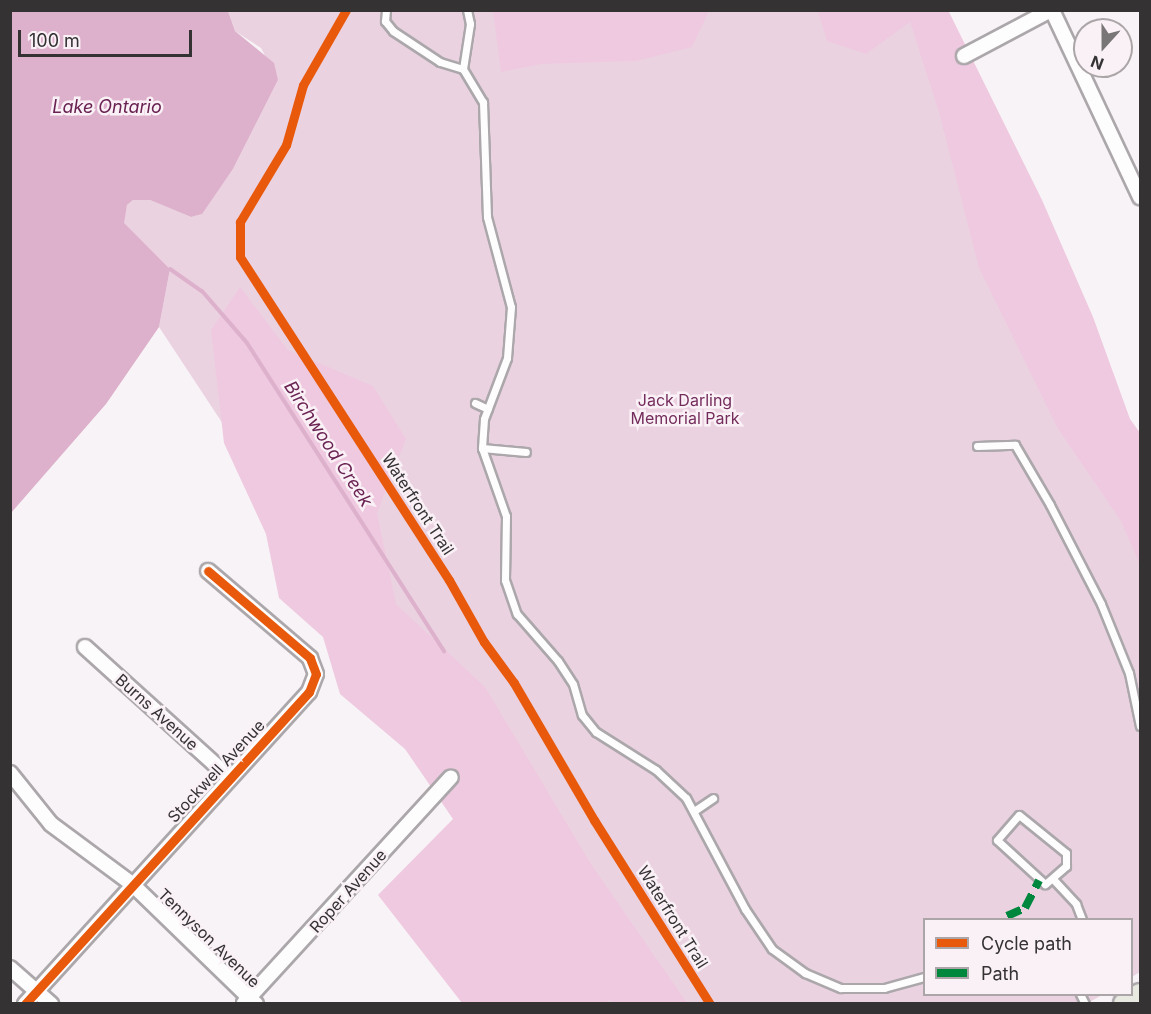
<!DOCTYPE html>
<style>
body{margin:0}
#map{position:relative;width:1151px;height:1014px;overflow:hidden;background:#f8f3f6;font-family:Inter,sans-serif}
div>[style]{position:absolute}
.green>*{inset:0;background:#ebd2e1}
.forest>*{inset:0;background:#eec9df}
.water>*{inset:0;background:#ddb0cb}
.stream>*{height:4px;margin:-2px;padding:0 2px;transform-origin:2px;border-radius:2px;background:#ddb0cb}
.roads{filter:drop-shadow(2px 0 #aba7aa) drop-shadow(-2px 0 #aba7aa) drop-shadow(0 2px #aba7aa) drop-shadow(0 -2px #aba7aa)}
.service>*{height:7px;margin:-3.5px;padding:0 3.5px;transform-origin:3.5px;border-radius:3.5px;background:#fefdfe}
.minor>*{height:14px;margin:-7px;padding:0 7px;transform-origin:7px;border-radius:7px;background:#fefdfe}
.primary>*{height:22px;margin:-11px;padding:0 11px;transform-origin:11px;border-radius:11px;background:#e8eae1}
.quiet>*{height:8px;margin-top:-4px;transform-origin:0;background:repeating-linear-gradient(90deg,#00873e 0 15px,transparent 0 23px)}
.cycleway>*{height:9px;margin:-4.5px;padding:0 4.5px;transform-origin:4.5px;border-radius:4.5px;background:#e8590c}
span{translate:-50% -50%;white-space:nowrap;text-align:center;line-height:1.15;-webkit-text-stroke:5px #faf1f6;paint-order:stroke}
.park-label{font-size:16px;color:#742c5c}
.street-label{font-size:16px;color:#353234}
.water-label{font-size:18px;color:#692252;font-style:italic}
.frame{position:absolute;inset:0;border:12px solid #353234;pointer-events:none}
.legend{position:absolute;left:923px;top:918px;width:210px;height:78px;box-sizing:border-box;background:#faf1f6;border:2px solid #aba5a8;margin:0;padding:8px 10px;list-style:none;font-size:18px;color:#353234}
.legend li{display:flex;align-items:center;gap:12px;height:30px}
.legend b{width:30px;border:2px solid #aba5a8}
.north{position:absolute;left:1073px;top:18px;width:60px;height:60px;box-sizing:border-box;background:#faf1f6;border:2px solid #aba5a8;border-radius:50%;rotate:201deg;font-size:16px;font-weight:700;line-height:24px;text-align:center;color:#353234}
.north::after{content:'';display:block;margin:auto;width:21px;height:27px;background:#797678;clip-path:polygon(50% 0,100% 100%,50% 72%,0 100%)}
.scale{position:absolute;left:18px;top:30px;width:174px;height:27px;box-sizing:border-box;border:3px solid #353234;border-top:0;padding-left:8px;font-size:18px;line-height:21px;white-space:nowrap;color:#353234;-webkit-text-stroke:4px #faf1f6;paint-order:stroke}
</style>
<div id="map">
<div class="green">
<i style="clip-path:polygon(228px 11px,938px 11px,1140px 455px,1140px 972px,1132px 977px,1132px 920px,924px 920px,924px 994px,1102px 995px,1086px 1004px,605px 1003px,159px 327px,170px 269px,123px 223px,127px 205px,133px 200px,150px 200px,191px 217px,201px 214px,233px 169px,278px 80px,261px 48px,235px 31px)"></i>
</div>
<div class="forest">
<i style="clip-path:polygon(493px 11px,493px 10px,709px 11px,692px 47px,636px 61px,541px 64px,501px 72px)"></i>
<i style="clip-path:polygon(818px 11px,949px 12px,1042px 200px,1093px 317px,1130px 419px,1140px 433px,1140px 565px,1121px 521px,1058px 429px,979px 268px,939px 112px,910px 22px,866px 54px,827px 41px)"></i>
<i style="clip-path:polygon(240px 287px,288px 350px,373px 386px,406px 439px,377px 513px,396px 604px,485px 687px,591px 864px,687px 1003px,612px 1003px,610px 999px,605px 1004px,462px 1003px,378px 895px,453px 819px,405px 749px,340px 694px,323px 637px,279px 598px,266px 534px,224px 443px,211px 330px)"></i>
</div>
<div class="water">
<i style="clip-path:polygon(11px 10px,228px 11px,235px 31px,274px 63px,278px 80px,233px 169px,202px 214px,191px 217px,150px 200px,133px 200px,127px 205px,124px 223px,170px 269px,159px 327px,106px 404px,11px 513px)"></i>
</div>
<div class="stream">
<i style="left:170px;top:269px;width:39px;rotate:35deg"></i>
<i style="left:202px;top:291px;width:69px;rotate:49.1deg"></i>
<i style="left:247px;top:343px;width:366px;rotate:57.4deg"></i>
</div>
<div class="roads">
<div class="service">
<i style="left:386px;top:10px;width:11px;rotate:95deg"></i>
<i style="left:385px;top:21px;width:13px;rotate:51deg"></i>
<i style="left:393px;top:31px;width:56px;rotate:33.4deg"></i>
<i style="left:440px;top:62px;width:24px;rotate:17deg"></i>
<i style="left:463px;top:69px;width:39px;rotate:59deg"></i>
<i style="left:483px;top:102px;width:115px;rotate:88deg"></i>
<i style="left:487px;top:217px;width:93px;rotate:75.1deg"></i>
<i style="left:511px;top:307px;width:51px;rotate:94.5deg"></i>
<i style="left:507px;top:358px;width:65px;rotate:110.7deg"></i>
<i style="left:484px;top:419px;width:29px;rotate:94deg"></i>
<i style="left:482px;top:448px;width:72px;rotate:70.6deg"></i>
<i style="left:506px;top:516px;width:64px;rotate:90.9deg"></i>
<i style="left:505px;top:580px;width:36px;rotate:71deg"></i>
<i style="left:517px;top:614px;width:62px;rotate:48.9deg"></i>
<i style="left:558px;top:661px;width:27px;rotate:57deg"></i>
<i style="left:573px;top:684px;width:32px;rotate:74deg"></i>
<i style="left:582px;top:715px;width:22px;rotate:51deg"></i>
<i style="left:596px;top:732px;width:71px;rotate:32.3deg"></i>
<i style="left:656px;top:770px;width:41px;rotate:43deg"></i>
<i style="left:686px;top:798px;width:126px;rotate:62deg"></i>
<i style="left:745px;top:909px;width:48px;rotate:56deg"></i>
<i style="left:772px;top:949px;width:41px;rotate:36deg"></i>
<i style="left:805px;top:973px;width:39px;rotate:23deg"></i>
<i style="left:841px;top:988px;width:43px"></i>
<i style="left:884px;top:988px;width:41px;rotate:-15.4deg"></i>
<i style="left:463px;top:69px;width:46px;rotate:-81.2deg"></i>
<i style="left:470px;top:24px;width:14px;rotate:-102deg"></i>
<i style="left:475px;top:403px;width:14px;rotate:25deg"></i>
<i style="left:977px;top:446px;width:38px;rotate:-2deg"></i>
<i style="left:1015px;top:445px;width:69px;rotate:59.7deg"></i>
<i style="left:1050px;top:505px;width:111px;rotate:62.7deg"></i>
<i style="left:1101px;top:604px;width:74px;rotate:67.9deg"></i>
<i style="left:1129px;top:673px;width:54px;rotate:78.3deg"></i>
<i style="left:482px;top:448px;width:44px;rotate:5.2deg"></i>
<i style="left:694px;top:811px;width:23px;rotate:-34deg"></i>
<i style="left:1019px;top:815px;width:60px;rotate:39deg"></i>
<i style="left:1066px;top:853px;width:13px;rotate:90deg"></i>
<i style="left:1066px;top:866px;width:28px;rotate:139deg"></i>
<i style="left:1045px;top:884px;width:65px;rotate:-137.5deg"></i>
<i style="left:997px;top:840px;width:33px;rotate:-49deg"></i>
<i style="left:1053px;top:879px;width:34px;rotate:47deg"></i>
<i style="left:1076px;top:904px;width:17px;rotate:69deg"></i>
<i style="left:1080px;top:994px;width:11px;rotate:63deg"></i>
</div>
<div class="minor">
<i style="left:1052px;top:10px;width:207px;rotate:64.8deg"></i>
<i style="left:964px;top:56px;width:98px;rotate:-27.9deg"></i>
<i style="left:85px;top:647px;width:194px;rotate:42.1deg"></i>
<i style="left:10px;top:773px;width:65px;rotate:51.2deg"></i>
<i style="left:51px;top:824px;width:101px;rotate:36.5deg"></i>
<i style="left:132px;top:884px;width:173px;rotate:44.1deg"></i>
<i style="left:10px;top:968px;width:55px;rotate:41.3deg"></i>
<i style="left:244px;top:1003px;width:306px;rotate:-47.5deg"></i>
<i style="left:25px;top:1004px;width:422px;rotate:-47.7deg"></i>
<i style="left:309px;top:692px;width:19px;rotate:-69deg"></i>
<i style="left:316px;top:674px;width:17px;rotate:-111deg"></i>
<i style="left:310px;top:658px;width:134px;rotate:-139.5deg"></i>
</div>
<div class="primary">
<i style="left:1125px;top:1004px;width:17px;rotate:-31deg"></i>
</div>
</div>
<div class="quiet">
<i style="left:1007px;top:916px;width:20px;rotate:-24deg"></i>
<i style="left:1025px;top:908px;width:31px;rotate:-63deg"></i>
</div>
<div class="cycleway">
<i style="left:346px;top:10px;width:86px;rotate:119.8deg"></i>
<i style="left:303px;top:85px;width:62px;rotate:105.8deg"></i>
<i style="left:286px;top:145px;width:90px;rotate:120.9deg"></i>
<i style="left:240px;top:222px;width:35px;rotate:90deg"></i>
<i style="left:240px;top:257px;width:385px;rotate:57.1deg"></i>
<i style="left:449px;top:580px;width:71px;rotate:60.6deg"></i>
<i style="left:484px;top:642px;width:51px;rotate:53.8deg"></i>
<i style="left:514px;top:683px;width:159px;rotate:59.7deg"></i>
<i style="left:594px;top:820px;width:218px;rotate:57.8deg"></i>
<i style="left:25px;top:1004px;width:422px;rotate:-47.7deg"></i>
<i style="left:309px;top:692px;width:19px;rotate:-69deg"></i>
<i style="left:316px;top:674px;width:17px;rotate:-111deg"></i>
<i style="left:310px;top:658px;width:134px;rotate:-139.5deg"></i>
</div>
<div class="park-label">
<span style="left:685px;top:409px">Jack Darling<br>Memorial Park</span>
</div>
<div class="street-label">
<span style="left:418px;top:504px;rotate:57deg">Waterfront Trail</span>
<span style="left:157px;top:712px;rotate:42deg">Burns Avenue</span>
<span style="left:216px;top:771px;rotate:-47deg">Stockwell Avenue</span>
<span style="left:348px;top:891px;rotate:-48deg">Roper Avenue</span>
<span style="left:673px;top:917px;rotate:58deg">Waterfront Trail</span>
<span style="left:209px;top:938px;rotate:44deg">Tennyson Avenue</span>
</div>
<div class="water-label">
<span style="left:107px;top:107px">Lake Ontario</span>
<span style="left:328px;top:444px;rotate:57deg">Birchwood Creek</span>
</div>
<div class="frame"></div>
<ul class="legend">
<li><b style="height:8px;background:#e8590c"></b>Cycle path</li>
<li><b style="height:8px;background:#00873e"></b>Path</li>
</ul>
<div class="north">N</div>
<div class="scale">100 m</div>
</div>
